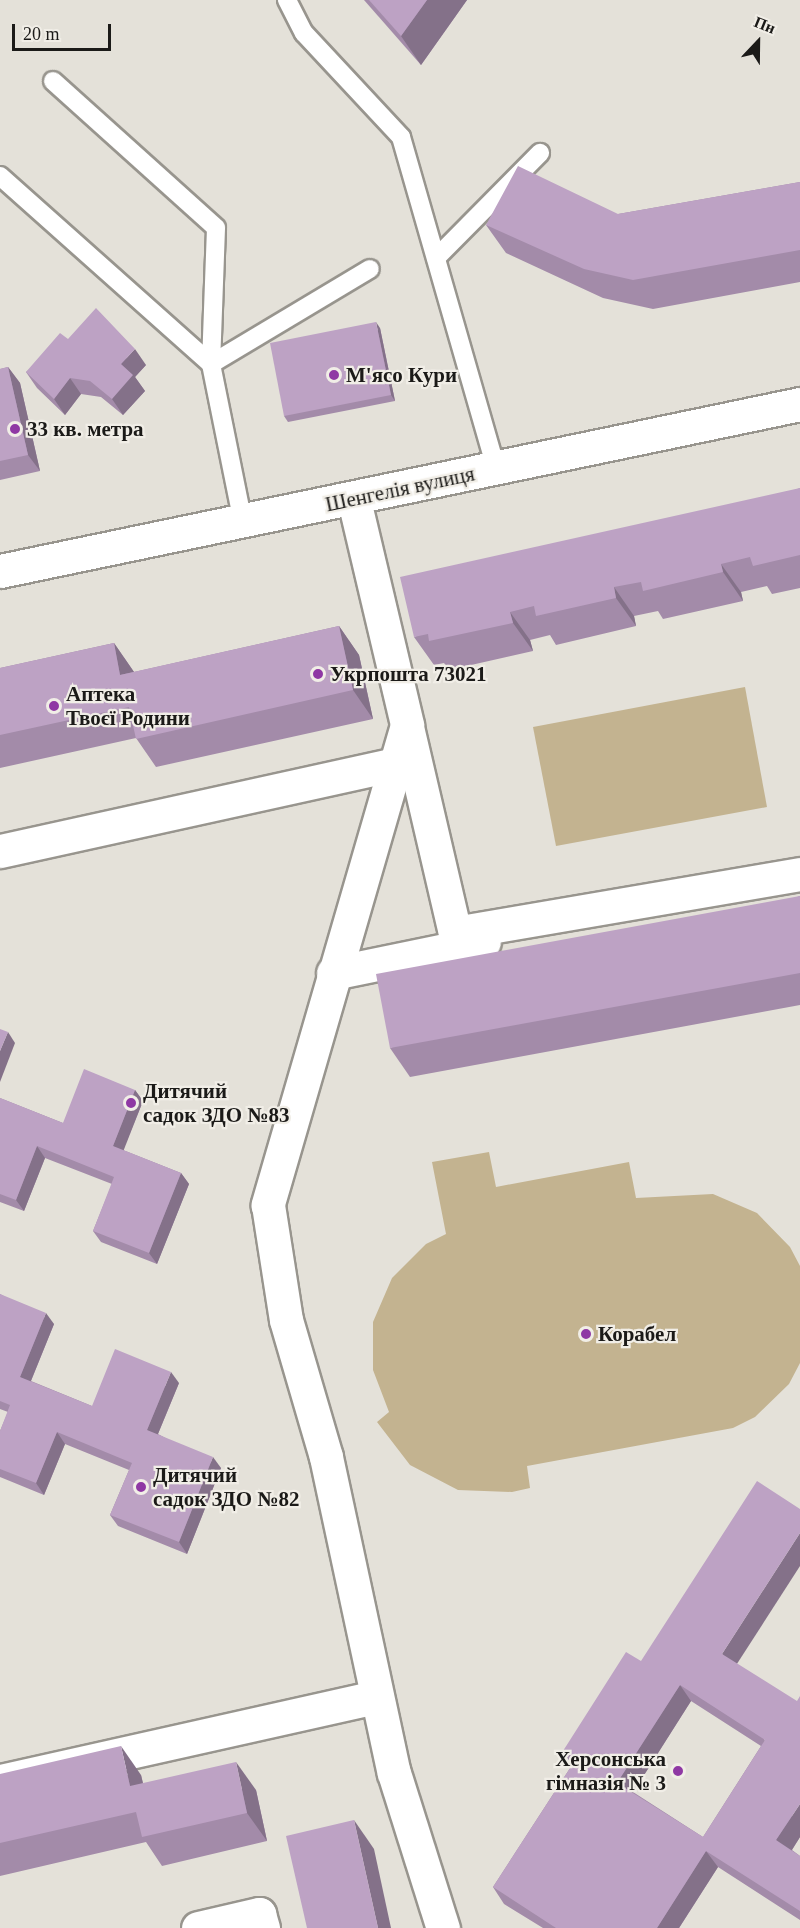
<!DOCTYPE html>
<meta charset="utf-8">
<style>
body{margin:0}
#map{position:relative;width:800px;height:1928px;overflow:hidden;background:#e4e1d9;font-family:"Times New Roman",serif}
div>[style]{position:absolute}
.green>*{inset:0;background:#c3b390}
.roads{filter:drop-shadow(2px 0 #98958e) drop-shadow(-2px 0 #98958e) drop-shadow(0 2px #98958e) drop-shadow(0 -2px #98958e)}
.service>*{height:18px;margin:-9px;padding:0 9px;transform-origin:9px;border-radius:9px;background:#fff}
.minor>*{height:33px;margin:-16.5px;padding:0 16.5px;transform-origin:16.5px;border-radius:16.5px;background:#fff}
.tertiary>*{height:33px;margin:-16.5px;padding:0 16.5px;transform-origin:16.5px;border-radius:16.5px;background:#fff}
.wall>*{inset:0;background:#a38ba9}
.shaded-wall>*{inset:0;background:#847189}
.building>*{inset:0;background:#bda2c4}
.dots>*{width:16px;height:16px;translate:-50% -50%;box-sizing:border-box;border:3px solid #f1eee7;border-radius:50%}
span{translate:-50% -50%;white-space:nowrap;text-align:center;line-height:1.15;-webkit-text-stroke:4.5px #f1eee7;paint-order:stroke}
.poi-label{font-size:21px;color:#1b1a18;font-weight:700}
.left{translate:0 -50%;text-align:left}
.right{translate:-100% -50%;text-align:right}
.street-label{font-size:21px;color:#1b1a18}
.north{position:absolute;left:728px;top:12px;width:60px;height:60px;-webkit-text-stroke:4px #f1eee7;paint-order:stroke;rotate:22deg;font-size:16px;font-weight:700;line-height:24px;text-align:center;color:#1b1a18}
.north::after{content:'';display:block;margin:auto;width:21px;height:27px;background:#1b1a18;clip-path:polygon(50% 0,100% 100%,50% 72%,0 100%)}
.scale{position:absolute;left:12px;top:24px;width:99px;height:27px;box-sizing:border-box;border:3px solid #1b1a18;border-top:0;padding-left:8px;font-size:18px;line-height:21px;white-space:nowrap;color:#1b1a18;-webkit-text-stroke:4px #f1eee7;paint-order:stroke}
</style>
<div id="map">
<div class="green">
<i style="clip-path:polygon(745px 687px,767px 807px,556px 846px,533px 727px)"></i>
<i style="clip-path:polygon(489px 1152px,496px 1187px,629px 1162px,636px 1198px,713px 1194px,757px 1213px,790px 1247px,800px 1266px,800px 1363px,789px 1384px,755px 1417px,733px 1428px,527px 1466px,530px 1488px,512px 1492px,458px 1490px,410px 1465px,377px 1422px,389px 1412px,373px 1370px,373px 1322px,392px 1278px,426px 1244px,446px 1234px,432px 1162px)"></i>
</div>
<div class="roads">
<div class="service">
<i style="left:287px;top:0;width:37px;rotate:63deg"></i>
<i style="left:304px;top:33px;width:142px;rotate:47deg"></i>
<i style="left:401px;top:137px;width:345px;rotate:74deg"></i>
<i style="left:53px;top:81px;width:219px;rotate:42deg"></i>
<i style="left:216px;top:228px;width:136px;rotate:92.1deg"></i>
<i style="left:0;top:176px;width:283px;rotate:41.7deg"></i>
<i style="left:211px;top:364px;width:161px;rotate:78.6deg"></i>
<i style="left:436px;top:258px;width:148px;rotate:-45.3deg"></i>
<i style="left:211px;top:364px;width:185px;rotate:-30.9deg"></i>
</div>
<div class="minor">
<i style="left:354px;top:500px;width:231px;rotate:76.7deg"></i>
<i style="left:407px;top:725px;width:500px;rotate:106.2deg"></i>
<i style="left:268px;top:1205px;width:116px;rotate:81.1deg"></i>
<i style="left:286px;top:1320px;width:143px;rotate:73.7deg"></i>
<i style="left:326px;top:1457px;width:323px;rotate:77.9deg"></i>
<i style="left:394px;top:1773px;width:163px;rotate:72.5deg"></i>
<i style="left:407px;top:727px;width:212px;rotate:76.9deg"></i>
<i style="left:455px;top:933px;width:350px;rotate:-9.7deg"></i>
<i style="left:0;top:851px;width:404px;rotate:-12.4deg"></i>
<i style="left:333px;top:973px;width:154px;rotate:-11.6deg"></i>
<i style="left:0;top:1781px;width:385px;rotate:-12.6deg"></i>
<i style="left:198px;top:1928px;width:63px;rotate:-12.9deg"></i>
<i style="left:259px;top:1914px;width:15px;rotate:74deg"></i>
</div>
<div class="tertiary">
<i style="left:0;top:571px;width:817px;rotate:-11.79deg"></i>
</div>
</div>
<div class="wall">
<i style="clip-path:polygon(364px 0,467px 0,421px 65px)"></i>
<i style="clip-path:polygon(800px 182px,800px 282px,653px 309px,603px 298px,506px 253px,486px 225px,618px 214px)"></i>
<i style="clip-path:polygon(380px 328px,395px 401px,288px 422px,284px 416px)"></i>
<i style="clip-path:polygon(68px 339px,146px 365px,135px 377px,145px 391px,123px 415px,101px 397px,81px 394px,65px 415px,37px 388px,26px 372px)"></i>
<i style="clip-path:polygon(8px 367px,20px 383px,40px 471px,0 480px,0 369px)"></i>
<i style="clip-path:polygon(800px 488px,800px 588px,772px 594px,767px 586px,741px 592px,743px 601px,663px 619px,658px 611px,634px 616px,636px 626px,556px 645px,550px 635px,530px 640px,533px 651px,449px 670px,444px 663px,434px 665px,414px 637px)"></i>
<i style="clip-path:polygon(339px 626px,359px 655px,373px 719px,156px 767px,136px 738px,0 768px,0 668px,114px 643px,134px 672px)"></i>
<i style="clip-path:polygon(800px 896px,800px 1005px,410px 1077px,390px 1048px)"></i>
<i style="clip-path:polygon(135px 1090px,143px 1101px,123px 1150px,181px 1173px,189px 1184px,157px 1264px,101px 1242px,93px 1231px,112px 1184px,45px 1158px,24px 1211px,0 1202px,0 1098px,63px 1123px)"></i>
<i style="clip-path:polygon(0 1294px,54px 1324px,31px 1381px,92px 1406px,179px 1383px,158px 1434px,221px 1468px,187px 1554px,118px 1526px,110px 1515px,129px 1470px,65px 1444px,44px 1495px,0 1477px,0 1431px,8px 1412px,0 1409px)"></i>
<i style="clip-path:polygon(evenodd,641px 1661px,737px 1664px,800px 1837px,792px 1850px,800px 1856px,800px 1920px,718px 1867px,679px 1928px,543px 1928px,504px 1904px,493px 1887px,572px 1765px,563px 1751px,641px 1661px,691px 1701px,761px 1746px,703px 1837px,633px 1792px,691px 1701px)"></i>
<i style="clip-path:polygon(0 1774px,141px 1775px,143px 1783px,256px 1790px,267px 1841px,162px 1866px,146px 1842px,0 1876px)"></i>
</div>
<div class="shaded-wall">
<i style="clip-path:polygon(427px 0,467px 0,421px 65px,401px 36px)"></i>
<i style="clip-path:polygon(376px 322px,380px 328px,395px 401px,391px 395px)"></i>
<i style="clip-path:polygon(135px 349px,146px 365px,135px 377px,145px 391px,123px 415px,112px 399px,121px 364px)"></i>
<i style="clip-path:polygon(8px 367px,20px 383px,40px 471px,28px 455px)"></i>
<i style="clip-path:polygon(70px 378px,81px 394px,65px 415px,54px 399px)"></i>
<i style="clip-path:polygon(721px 564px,741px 592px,743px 601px,723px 572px)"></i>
<i style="clip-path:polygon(614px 587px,634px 616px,636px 626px,616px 598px)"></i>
<i style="clip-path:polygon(510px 612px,530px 640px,533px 651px,513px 623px)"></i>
<i style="clip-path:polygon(339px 626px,359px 655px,373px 719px,353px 690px)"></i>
<i style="clip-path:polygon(114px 643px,134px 672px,120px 675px)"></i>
<i style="clip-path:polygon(8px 1032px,15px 1043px,0 1082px,0 1051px)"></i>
<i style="clip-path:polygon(135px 1090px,143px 1101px,121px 1157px,113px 1146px)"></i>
<i style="clip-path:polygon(37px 1146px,45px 1158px,24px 1211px,16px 1200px)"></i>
<i style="clip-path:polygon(181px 1173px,189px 1184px,157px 1264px,149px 1253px)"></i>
<i style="clip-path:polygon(46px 1313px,54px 1324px,28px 1388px,20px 1377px)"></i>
<i style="clip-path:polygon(171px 1372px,179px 1383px,155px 1441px,147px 1430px)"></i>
<i style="clip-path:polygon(57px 1432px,65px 1444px,44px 1495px,36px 1483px)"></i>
<i style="clip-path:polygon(213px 1457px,221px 1468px,187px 1554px,179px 1542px)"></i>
<i style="clip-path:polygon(800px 1533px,800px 1566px,733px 1670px,722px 1654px)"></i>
<i style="clip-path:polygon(680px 1685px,691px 1701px,629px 1799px,617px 1783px)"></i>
<i style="clip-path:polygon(121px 1746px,141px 1775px,150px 1815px,130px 1786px)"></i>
<i style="clip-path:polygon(236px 1762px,256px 1790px,267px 1841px,247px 1813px)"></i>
<i style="clip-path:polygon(800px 1804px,800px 1837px,788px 1856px,776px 1840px)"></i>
<i style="clip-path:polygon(354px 1820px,374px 1849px,391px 1928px,378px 1928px)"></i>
<i style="clip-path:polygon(706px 1851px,718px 1867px,679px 1928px,657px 1928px)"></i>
</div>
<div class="building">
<i style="clip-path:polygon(369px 0,427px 0,401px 36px)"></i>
<i style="clip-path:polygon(518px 166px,618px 214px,800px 182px,800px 250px,633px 280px,584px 269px,486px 225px)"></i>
<i style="clip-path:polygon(96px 308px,135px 349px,121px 364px,133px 375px,112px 399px,90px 381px,70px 378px,54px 399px,26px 372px,60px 333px,68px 339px)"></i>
<i style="clip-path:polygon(376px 322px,391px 395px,284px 416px,270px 343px)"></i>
<i style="clip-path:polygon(8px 367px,28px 455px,0 461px,0 369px)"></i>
<i style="clip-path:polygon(800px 488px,800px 555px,753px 566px,750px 557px,721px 564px,723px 572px,643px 591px,641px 582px,614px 587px,616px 598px,536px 616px,534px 606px,510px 612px,513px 623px,429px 641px,428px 634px,414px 637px,400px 577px)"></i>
<i style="clip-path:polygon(339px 626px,353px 690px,136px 739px,129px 707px,0 735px,0 668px,114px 643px,120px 675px)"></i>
<i style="clip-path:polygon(800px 896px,800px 973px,390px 1048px,376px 974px)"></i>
<i style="clip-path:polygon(0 1029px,8px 1032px,0 1051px)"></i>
<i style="clip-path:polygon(84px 1069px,135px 1090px,113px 1146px,181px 1173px,149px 1253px,93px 1231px,114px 1177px,37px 1146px,16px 1200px,0 1194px,0 1098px,63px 1123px)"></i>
<i style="clip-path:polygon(0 1294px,46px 1313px,20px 1377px,92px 1406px,115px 1349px,171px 1372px,147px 1430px,213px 1457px,179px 1542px,110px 1515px,132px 1463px,57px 1432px,36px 1483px,0 1469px,0 1431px,10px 1405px,0 1401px)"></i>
<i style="clip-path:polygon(evenodd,757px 1481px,800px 1509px,800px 1533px,722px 1654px,797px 1701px,800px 1696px,800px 1804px,776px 1840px,800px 1856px,800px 1911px,706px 1851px,657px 1928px,556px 1928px,493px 1887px,576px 1759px,563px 1751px,626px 1652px,641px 1661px,757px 1481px,680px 1685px,765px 1740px,703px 1837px,617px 1783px,680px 1685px)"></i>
<i style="clip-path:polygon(121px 1746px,130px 1786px,236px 1762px,247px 1813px,142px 1837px,136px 1812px,0 1843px,0 1774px)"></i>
<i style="clip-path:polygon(354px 1820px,378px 1928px,307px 1928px,286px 1836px)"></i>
</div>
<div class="dots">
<i style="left:334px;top:375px;background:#8f38a4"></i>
<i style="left:15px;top:429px;background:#8f38a4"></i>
<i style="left:318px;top:674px;background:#8f38a4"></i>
<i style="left:54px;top:706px;background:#8f38a4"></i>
<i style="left:131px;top:1103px;background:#8f38a4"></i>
<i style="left:586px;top:1334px;background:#8f38a4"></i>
<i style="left:141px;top:1487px;background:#8f38a4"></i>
<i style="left:678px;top:1771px;background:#8f38a4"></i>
</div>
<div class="poi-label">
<span class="left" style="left:346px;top:375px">М'ясо Кури</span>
<span class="left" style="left:27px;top:429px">33 кв. метра</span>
<span class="left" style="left:330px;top:674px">Укрпошта 73021</span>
<span class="left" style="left:66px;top:706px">Аптека<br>Твоєї Родини</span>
<span class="left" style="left:143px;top:1103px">Дитячий<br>садок ЗДО №83</span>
<span class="left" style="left:598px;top:1334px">Корабел</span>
<span class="left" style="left:153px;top:1487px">Дитячий<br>садок ЗДО №82</span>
<span class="right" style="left:666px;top:1771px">Херсонська<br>гімназія № 3</span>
</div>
<div class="street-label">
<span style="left:400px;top:489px;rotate:-12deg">Шенгелія вулиця</span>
</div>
<div class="north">Пн</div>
<div class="scale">20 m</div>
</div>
